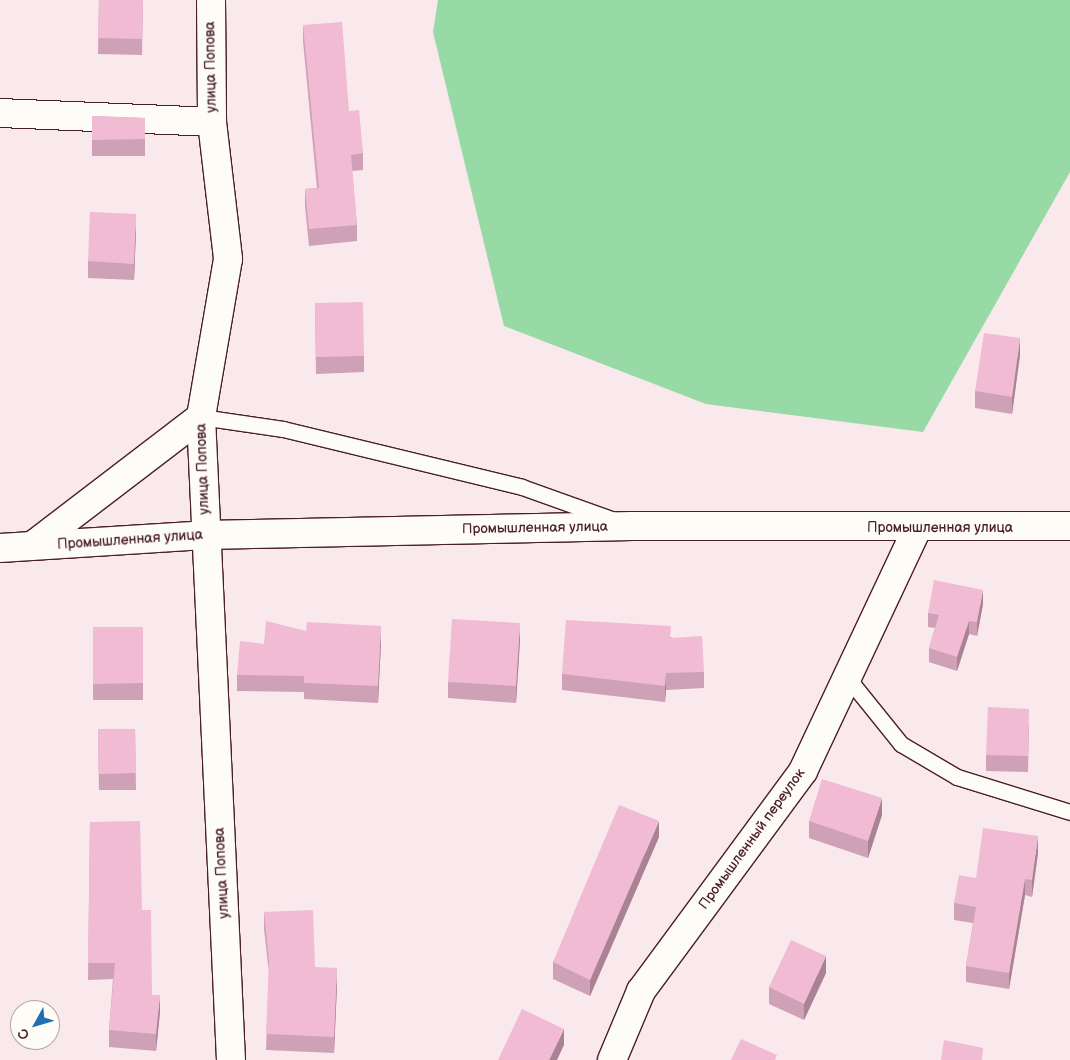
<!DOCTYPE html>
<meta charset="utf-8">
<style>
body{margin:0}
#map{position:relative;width:1070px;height:1060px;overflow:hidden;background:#f9e8ec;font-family:"Balsamiq Sans",sans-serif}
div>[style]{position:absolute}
.green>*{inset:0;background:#98daa5}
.roads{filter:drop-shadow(1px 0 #4a1f2b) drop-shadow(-1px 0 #4a1f2b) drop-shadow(0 1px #4a1f2b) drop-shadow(0 -1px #4a1f2b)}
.service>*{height:15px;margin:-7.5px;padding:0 7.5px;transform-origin:7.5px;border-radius:7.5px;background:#fdfcf7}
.minor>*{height:28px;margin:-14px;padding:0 14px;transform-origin:14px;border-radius:14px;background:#fdfcf7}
.wall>*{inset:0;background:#cfa1b6}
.shaded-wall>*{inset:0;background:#a98394}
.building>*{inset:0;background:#f1bbd4}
span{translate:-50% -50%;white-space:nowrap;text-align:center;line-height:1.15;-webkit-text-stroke:4px #fdfcf7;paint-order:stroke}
.street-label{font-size:14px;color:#4a1f2b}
.north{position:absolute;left:10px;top:1000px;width:50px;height:50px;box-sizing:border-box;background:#fdfcf7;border:1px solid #b5a4a5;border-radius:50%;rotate:231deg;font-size:14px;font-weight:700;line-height:20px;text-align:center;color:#4a1f2b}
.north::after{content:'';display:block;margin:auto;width:18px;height:22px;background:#1f6fb2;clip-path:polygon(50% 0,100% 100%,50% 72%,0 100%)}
</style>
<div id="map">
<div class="green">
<i style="clip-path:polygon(438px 0,1070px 0,1070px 172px,923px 432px,706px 404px,504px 326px,433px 32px)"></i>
</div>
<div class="roads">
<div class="service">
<i style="left:201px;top:417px;width:83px;rotate:8.3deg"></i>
<i style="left:283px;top:429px;width:246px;rotate:13.6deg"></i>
<i style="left:522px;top:487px;width:98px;rotate:19.7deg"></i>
<i style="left:847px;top:677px;width:86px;rotate:51.1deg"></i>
<i style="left:901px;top:744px;width:65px;rotate:30.5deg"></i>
<i style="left:957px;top:777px;width:118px;rotate:17.2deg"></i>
</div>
<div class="minor">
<i style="left:211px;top:0;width:122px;rotate:89.5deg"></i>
<i style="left:212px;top:122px;width:138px;rotate:83.3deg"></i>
<i style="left:228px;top:259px;width:160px;rotate:99.7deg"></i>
<i style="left:201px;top:417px;width:644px;rotate:87.33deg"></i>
<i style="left:0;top:113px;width:212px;rotate:2.4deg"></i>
<i style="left:32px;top:546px;width:213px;rotate:-37.4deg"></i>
<i style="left:0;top:548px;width:205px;rotate:-3.6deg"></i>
<i style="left:205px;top:535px;width:427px;rotate:-1.2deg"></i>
<i style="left:632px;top:526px;width:438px"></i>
<i style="left:612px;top:1060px;width:75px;rotate:-67.2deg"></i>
<i style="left:641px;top:991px;width:273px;rotate:-53.6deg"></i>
<i style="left:803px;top:771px;width:268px;rotate:-64.8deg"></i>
</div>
</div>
<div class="wall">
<i style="clip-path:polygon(99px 0,143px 0,142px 55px,98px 54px)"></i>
<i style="clip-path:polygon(303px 25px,349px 111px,363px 153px,363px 170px,352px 171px,357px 225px,357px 241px,309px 246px,305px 206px,305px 189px,317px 188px,303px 41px)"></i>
<i style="clip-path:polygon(92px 116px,145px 118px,145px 156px,92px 156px)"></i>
<i style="clip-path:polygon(136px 231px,134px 280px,88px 278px,88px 261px)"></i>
<i style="clip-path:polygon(315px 303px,364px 356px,364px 372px,316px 374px)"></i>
<i style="clip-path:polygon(1020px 355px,1012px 414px,975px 408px,975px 391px)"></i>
<i style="clip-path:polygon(983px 604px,977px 636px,969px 634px,957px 671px,929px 662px,929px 648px,935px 628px,928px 627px,928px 613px)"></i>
<i style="clip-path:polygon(93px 627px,143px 627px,143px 700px,93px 700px)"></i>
<i style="clip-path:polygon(306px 631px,381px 642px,378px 703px,304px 699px,304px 692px,237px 691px,237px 675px,264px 644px)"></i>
<i style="clip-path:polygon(671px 637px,704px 672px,704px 688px,666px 690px,665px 702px,562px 690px,562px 674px)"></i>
<i style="clip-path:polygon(520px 640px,516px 703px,448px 698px,448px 682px)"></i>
<i style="clip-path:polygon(1029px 725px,1028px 772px,986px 771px,986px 755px)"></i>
<i style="clip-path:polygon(98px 729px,135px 729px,136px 790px,99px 790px)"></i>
<i style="clip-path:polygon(882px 815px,868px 858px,809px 838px,809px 821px)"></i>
<i style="clip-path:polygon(90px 822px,142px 910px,152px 995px,160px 1012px,156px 1051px,109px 1047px,109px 1030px,113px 979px,88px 980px)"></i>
<i style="clip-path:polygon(659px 837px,590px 996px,553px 979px,553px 962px)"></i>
<i style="clip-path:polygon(1038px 853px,1032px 897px,1025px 895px,1009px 989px,966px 982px,966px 966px,973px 923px,954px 920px,954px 903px,976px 878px)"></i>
<i style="clip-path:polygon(264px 912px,315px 967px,337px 985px,334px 1053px,266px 1050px,269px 973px,264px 929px)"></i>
<i style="clip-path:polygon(826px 973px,804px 1020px,769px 1004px,769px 987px)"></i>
</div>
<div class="shaded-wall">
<i style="clip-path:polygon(136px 214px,136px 231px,134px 280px,134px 264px)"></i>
<i style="clip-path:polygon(1020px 338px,1020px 355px,1012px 414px,1012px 397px)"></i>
<i style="clip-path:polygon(983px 590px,983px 604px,977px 636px,977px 622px)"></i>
<i style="clip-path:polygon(969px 621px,969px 634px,957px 671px,957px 657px)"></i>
<i style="clip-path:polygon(520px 623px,520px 640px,516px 703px,516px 686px)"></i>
<i style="clip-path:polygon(381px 626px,381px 642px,378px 703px,378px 686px)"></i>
<i style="clip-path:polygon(666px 673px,666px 690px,665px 702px,665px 686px)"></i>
<i style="clip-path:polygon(882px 798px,882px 815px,868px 858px,868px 841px)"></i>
<i style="clip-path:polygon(659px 821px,659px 837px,590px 996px,590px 980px)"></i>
<i style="clip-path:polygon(1038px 836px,1038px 853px,1032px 897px,1032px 880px)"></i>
<i style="clip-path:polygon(1025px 879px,1025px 895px,1009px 989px,1009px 973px)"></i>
<i style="clip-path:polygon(826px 956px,826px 973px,804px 1020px,804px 1004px)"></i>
<i style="clip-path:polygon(337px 968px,337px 985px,334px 1053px,334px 1037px)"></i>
<i style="clip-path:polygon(160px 995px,160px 1012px,156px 1051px,156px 1034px)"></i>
<i style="clip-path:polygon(564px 1029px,564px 1045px,557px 1060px,549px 1060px)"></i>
</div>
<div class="building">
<i style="clip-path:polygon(99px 0,143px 0,142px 39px,98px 38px)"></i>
<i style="clip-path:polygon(342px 22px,349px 111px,359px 110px,363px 153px,351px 155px,357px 225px,309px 229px,305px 189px,319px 188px,303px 25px)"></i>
<i style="clip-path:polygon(92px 116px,145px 118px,145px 139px,92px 140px)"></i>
<i style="clip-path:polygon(90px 212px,136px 214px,134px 264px,88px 261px)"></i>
<i style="clip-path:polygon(363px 302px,364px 356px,316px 357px,315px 303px)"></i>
<i style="clip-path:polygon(984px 333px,1020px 338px,1012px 397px,975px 391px)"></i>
<i style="clip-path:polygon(934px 580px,983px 590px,977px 622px,969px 621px,957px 657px,929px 648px,939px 615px,928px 613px)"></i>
<i style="clip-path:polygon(452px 619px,520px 623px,516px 686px,448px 682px)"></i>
<i style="clip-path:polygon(566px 620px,671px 626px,670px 638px,702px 636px,704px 672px,666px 673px,665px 686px,562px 674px)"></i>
<i style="clip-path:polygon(266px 621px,306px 631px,307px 622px,381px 626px,378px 686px,304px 683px,304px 676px,237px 675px,240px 641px,264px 644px)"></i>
<i style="clip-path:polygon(93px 627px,143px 627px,143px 683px,93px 684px)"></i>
<i style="clip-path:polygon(988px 707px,1029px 709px,1028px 756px,986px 755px)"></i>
<i style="clip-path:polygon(98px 729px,135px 729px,136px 773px,99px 774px)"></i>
<i style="clip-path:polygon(822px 779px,882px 798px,868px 841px,809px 821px)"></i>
<i style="clip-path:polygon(619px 805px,659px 821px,590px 980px,553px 962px)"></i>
<i style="clip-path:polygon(140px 821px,142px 910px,151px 910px,152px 995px,160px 995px,156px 1034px,109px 1030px,115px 963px,88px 963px,90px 822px)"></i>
<i style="clip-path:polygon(983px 828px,1038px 836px,1032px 880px,1025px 879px,1009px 973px,966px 966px,976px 907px,954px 903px,959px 875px,976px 878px)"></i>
<i style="clip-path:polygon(313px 910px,315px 967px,337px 968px,334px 1037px,266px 1034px,269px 961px,264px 912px)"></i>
<i style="clip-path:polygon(791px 940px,826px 956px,804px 1004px,769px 987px)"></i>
<i style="clip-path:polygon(522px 1009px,564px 1029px,549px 1060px,498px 1060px)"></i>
<i style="clip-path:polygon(741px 1039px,777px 1055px,775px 1060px,731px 1060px)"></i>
<i style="clip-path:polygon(944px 1040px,983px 1048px,982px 1060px,941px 1060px)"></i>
</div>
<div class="street-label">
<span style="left:211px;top:67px;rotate:-91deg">улица Попова</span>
<span style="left:203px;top:469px;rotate:-92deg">улица Попова</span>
<span style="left:535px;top:528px;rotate:-1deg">Промышленная улица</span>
<span style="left:940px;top:528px">Промышленная улица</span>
<span style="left:130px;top:540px;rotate:-4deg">Промышленная улица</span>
<span style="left:752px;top:839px;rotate:-54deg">Промышленный переулок</span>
<span style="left:222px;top:873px;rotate:-93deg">улица Попова</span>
</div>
<div class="north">С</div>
</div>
